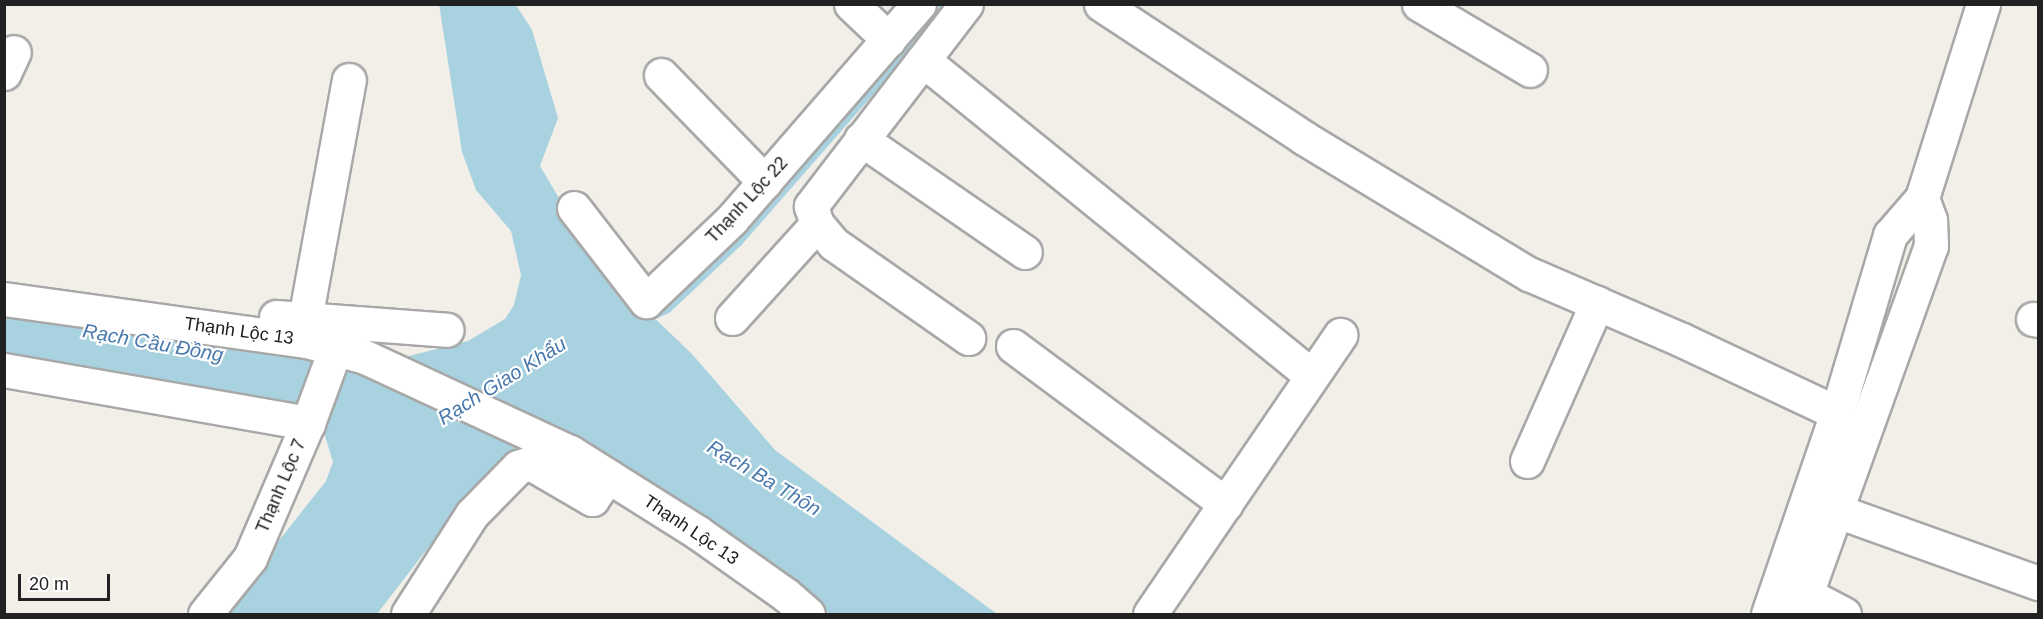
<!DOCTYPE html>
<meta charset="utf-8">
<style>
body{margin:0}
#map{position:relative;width:2043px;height:619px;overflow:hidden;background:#f2efe8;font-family:Helvetica,sans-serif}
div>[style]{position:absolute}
.water>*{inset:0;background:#a8d2e0}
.stream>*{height:9px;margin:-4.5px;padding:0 4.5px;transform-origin:4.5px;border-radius:4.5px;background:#a8d2e0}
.roads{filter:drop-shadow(2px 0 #a8a8a8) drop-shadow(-2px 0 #a8a8a8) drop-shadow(0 2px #a8a8a8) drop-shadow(0 -2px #a8a8a8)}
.minor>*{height:33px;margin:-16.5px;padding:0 16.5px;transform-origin:16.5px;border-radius:16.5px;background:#fff}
span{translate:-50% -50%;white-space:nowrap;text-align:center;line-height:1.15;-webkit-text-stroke:4.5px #fff;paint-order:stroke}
.street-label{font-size:18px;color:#212121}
.water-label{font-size:20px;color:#4878ac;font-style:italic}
.frame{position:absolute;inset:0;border:6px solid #212121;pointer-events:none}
.scale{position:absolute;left:18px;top:574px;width:92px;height:27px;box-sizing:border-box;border:3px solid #212121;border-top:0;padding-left:8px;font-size:18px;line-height:21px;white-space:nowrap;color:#212121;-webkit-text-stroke:4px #fff;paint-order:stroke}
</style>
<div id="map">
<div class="water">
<i style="clip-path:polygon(439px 4px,516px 5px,532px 30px,558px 118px,540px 166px,598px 264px,692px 354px,775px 450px,997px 614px,830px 614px,743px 545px,579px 435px,549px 432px,509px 453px,471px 492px,377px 614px,221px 614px,326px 481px,333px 462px,318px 413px,334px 381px,346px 372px,468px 341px,505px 319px,514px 305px,521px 275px,511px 231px,476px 190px,462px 152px)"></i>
<i style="clip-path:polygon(5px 315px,295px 357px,320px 361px,302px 411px,5px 358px)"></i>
</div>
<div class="stream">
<i style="left:648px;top:317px;width:21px;rotate:-25deg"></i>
<i style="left:667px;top:308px;width:98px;rotate:-43.3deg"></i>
<i style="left:738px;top:241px;width:225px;rotate:-48.8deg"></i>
<i style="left:886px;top:72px;width:87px;rotate:-51.5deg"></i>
</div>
<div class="roads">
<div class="minor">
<i style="left:851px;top:4px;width:52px;rotate:43.5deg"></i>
<i style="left:966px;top:4px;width:255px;rotate:127.5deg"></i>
<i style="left:811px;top:206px;width:19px;rotate:72deg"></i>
<i style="left:817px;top:224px;width:26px;rotate:50deg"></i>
<i style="left:834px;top:244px;width:164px;rotate:35deg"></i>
<i style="left:1101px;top:4px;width:243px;rotate:33.4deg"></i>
<i style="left:1304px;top:138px;width:263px;rotate:31.2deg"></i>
<i style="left:1529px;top:274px;width:167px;rotate:23.3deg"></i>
<i style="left:1682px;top:340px;width:171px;rotate:25.2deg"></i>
<i style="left:1419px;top:4px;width:129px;rotate:30.7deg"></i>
<i style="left:923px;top:60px;width:501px;rotate:39.09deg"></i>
<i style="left:4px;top:73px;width:23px;rotate:-65deg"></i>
<i style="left:661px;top:75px;width:149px;rotate:45.8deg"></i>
<i style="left:861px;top:139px;width:199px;rotate:34.6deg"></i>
<i style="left:574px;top:208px;width:118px;rotate:52.3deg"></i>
<i style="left:646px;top:301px;width:119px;rotate:-43.6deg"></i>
<i style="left:732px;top:219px;width:285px;rotate:-49deg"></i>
<i style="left:4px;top:299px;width:306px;rotate:7.9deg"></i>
<i style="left:307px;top:341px;width:60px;rotate:15.4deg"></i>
<i style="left:365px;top:357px;width:226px;rotate:24.9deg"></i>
<i style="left:570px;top:452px;width:150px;rotate:32.2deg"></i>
<i style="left:697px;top:532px;width:109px;rotate:35.3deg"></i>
<i style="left:786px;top:595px;width:29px;rotate:41deg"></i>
<i style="left:276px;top:317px;width:171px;rotate:4.3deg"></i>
<i style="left:732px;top:318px;width:127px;rotate:-47.9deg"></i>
<i style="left:305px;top:319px;width:243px;rotate:-79.6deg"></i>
<i style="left:2033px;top:319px;width:5px;rotate:11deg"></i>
<i style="left:1013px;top:346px;width:265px;rotate:36.6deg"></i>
<i style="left:4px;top:370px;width:309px;rotate:9.9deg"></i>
<i style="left:1527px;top:461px;width:173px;rotate:-66.1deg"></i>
<i style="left:1837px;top:511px;width:214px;rotate:19.7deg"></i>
<i style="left:1806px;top:594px;width:43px;rotate:27.8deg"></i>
<i style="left:205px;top:614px;width:72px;rotate:-51.2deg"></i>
<i style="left:250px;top:558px;width:147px;rotate:-66.8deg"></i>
<i style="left:308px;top:423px;width:81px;rotate:-69.8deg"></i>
<i style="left:408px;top:614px;width:119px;rotate:-57.4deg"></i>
<i style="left:472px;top:514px;width:66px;rotate:-45.6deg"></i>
<i style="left:518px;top:467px;width:13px;rotate:-18deg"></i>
<i style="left:530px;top:463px;width:72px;rotate:30.1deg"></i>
<i style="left:592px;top:499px;width:28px;rotate:-55deg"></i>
<i style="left:1150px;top:614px;width:338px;rotate:-55.7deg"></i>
<i style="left:1768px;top:614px;width:213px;rotate:-71.1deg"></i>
<i style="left:1837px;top:413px;width:186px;rotate:-73.4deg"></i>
<i style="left:1890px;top:235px;width:49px;rotate:-49.1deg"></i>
<i style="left:1922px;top:198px;width:203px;rotate:-72.5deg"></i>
<i style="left:1799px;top:614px;width:391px;rotate:-70.3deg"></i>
<i style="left:1931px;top:246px;width:26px;rotate:-92deg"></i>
<i style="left:1930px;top:220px;width:23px;rotate:-110deg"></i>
</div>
</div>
<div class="street-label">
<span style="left:747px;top:200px;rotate:-47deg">Thạnh Lộc 22</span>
<span style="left:239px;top:331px;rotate:8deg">Thạnh Lộc 13</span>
<span style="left:281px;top:486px;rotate:-67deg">Thạnh Lộc 7</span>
<span style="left:691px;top:530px;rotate:34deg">Thạnh Lộc 13</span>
</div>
<div class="water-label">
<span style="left:153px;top:343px;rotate:10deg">Rạch Cầu Đồng</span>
<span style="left:502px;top:381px;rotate:-32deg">Rạch Giao Khẩu</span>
<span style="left:764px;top:478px;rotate:31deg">Rạch Ba Thôn</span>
</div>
<div class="frame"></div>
<div class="scale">20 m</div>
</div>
